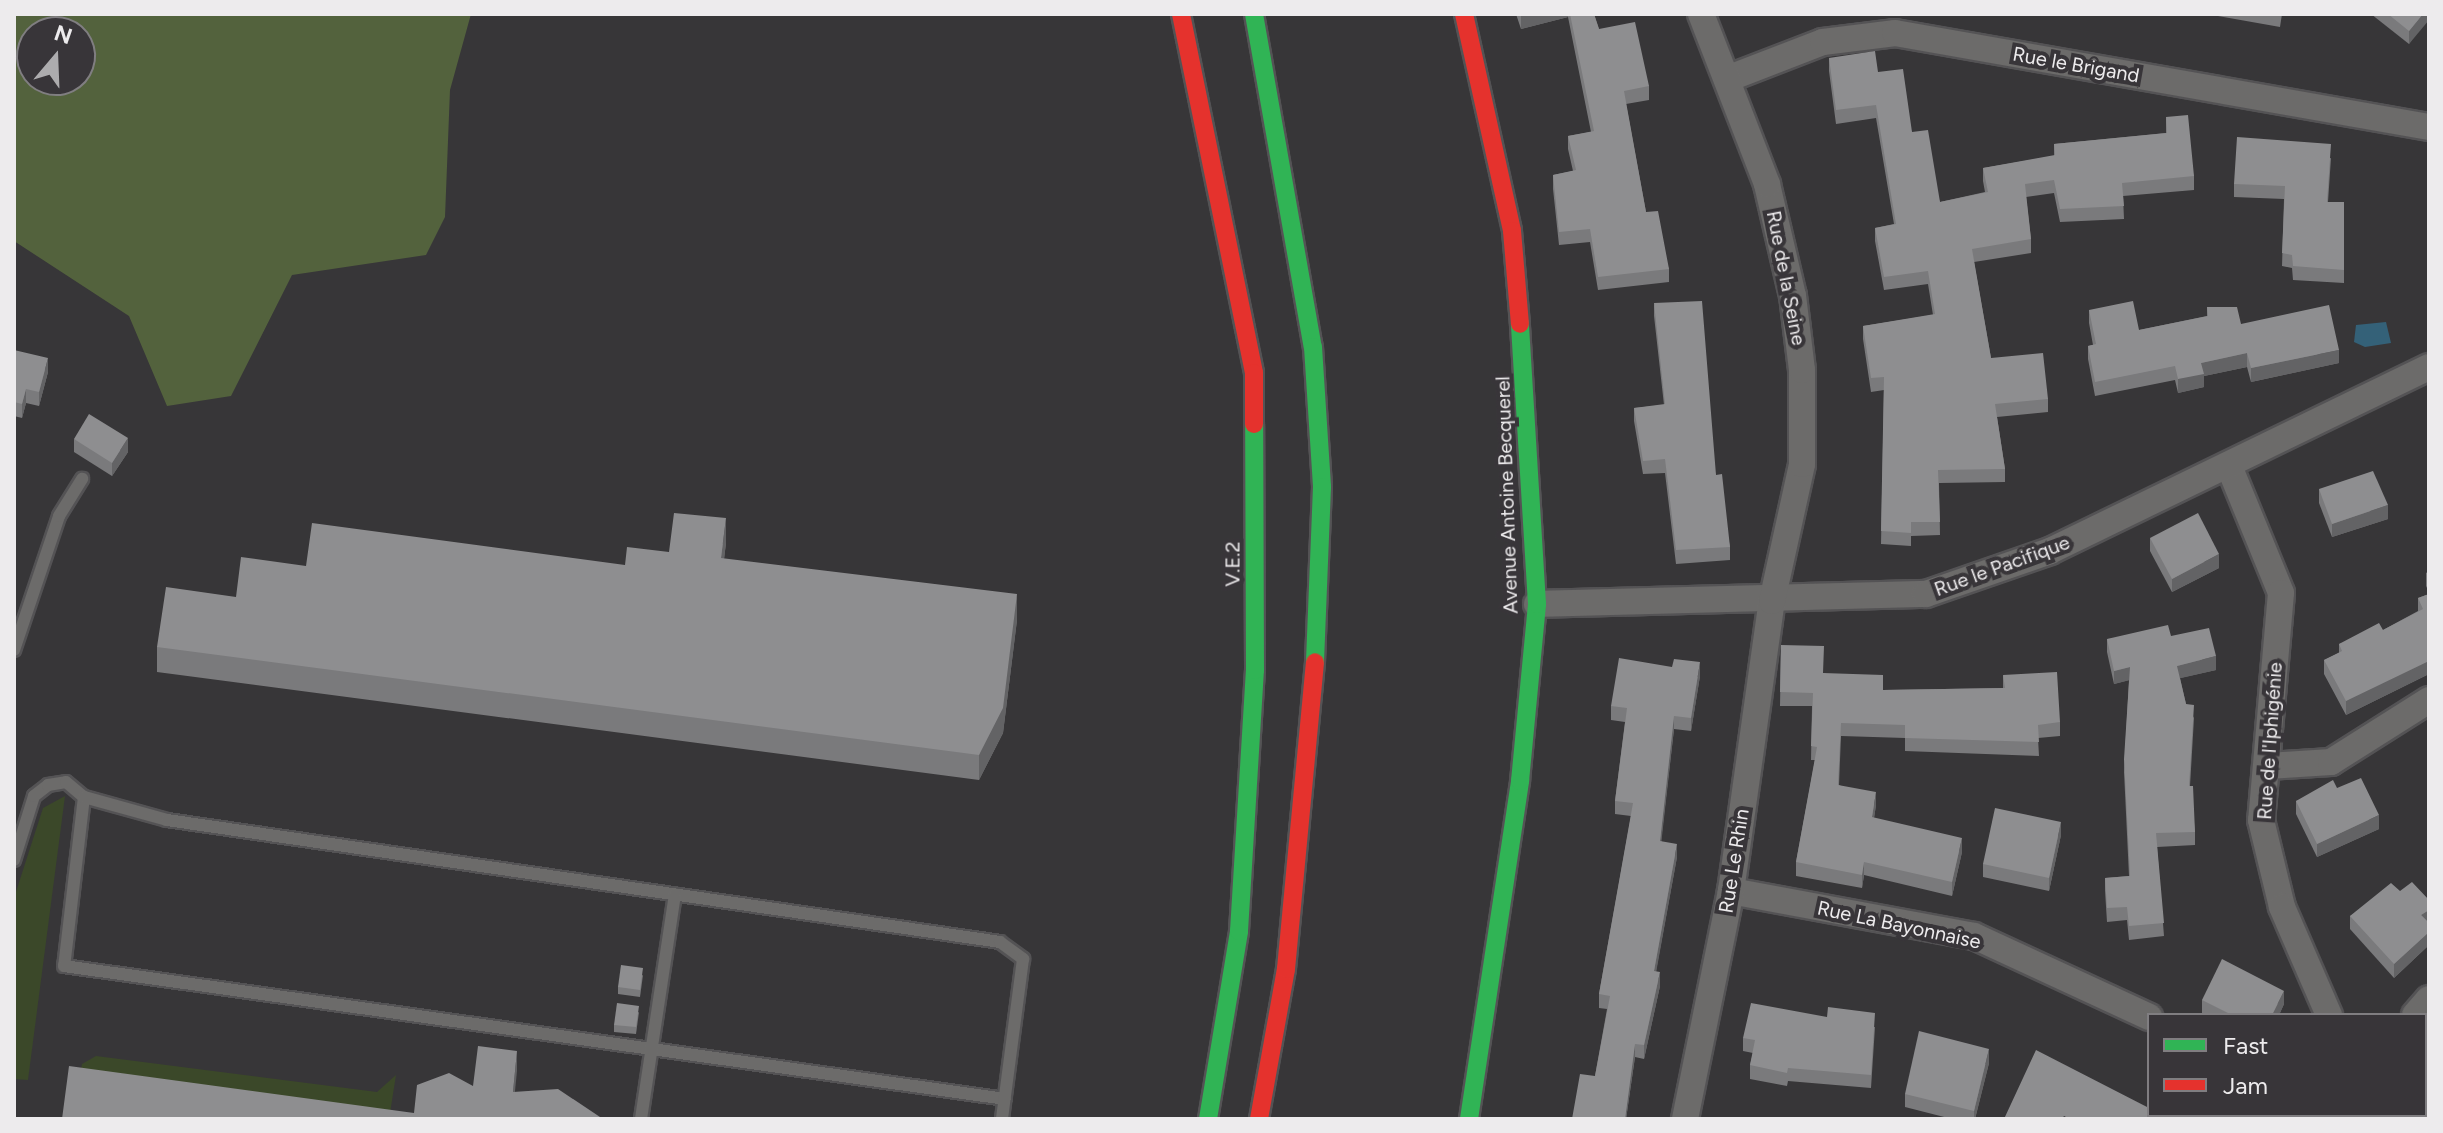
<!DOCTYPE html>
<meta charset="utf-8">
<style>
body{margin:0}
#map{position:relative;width:2443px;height:1133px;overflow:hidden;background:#373638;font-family:Figtree,sans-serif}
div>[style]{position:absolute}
.green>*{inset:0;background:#3b4829}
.forest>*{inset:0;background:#53623d}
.water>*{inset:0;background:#346178}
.roads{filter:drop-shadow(2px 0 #545355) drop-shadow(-2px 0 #545355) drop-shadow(0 2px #545355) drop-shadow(0 -2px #545355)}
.lane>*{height:12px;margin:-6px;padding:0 6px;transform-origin:6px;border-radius:6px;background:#6c6b6a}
.street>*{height:26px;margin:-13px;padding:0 13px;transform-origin:13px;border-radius:13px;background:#6c6b6a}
.fast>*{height:18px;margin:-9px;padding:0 9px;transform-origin:9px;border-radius:9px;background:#30b455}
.jam>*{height:18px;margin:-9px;padding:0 9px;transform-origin:9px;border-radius:9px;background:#e5322d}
.wall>*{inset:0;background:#7a7a7c}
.shaded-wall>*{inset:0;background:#636365}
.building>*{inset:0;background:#8e8e90}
span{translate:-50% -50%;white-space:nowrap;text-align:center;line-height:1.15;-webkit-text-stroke:8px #383539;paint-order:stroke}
.street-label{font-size:20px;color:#edebed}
.frame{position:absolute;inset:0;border:16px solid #edebed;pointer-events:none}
.legend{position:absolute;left:2147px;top:1013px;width:280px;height:104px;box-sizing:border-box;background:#383539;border:2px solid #807e81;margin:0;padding:10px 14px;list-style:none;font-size:24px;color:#edebed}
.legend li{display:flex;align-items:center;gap:16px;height:40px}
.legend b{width:40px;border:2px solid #807e81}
.north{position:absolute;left:16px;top:16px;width:80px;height:80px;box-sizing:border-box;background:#383539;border:2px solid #807e81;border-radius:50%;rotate:19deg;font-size:22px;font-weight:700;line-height:32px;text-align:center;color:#edebed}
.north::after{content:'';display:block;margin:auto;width:28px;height:36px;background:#adacae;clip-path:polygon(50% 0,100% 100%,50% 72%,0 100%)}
</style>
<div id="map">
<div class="green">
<i style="clip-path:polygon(65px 796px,28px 1080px,14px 1079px,14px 898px,43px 808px)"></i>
<i style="clip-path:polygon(96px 1056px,377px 1092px,396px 1075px,390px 1113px,78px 1086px,82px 1064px)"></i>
</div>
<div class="forest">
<i style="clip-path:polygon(evenodd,14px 14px,471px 14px,450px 90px,445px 217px,426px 255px,292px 275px,231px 396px,167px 406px,129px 316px,14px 241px,14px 14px,32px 32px,80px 32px,80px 80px,32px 80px,32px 32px)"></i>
</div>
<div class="water">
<i style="clip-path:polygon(2386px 322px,2391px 343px,2365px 347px,2354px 342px,2356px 325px)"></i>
</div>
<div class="roads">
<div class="lane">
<i style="left:14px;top:650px;width:141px;rotate:-71.4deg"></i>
<i style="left:59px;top:516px;width:44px;rotate:-58.1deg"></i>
<i style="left:84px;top:797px;width:170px;rotate:96.7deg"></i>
<i style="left:64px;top:966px;width:950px;rotate:8.04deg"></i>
<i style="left:14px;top:860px;width:67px;rotate:-72.6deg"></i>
<i style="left:34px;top:796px;width:18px;rotate:-38deg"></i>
<i style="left:48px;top:785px;width:18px;rotate:-9deg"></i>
<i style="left:66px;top:782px;width:23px;rotate:40deg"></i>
<i style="left:84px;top:797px;width:86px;rotate:15.5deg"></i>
<i style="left:167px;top:820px;width:842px;rotate:8.33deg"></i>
<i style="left:1000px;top:942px;width:29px;rotate:36deg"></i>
<i style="left:1023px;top:959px;width:161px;rotate:97.5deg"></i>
<i style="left:641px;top:1119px;width:227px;rotate:-81.4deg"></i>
</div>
<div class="street">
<i style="left:1727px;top:79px;width:103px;rotate:-21.1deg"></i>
<i style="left:1823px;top:42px;width:73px;rotate:-7.1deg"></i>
<i style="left:1895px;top:33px;width:542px;rotate:9.98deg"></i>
<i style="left:2229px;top:466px;width:137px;rotate:67.7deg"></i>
<i style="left:2281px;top:593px;width:228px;rotate:95deg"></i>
<i style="left:2261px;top:820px;width:89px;rotate:76.4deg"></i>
<i style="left:2282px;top:907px;width:118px;rotate:66.5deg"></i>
<i style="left:1537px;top:604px;width:389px;rotate:-1.5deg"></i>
<i style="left:1926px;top:594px;width:131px;rotate:-19.1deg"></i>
<i style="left:2050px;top:551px;width:421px;rotate:-25.9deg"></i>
<i style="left:2268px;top:766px;width:63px;rotate:-3.6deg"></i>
<i style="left:2331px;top:762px;width:116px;rotate:-32.3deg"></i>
<i style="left:1731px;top:891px;width:247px;rotate:10.5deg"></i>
<i style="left:1974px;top:936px;width:193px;rotate:24.8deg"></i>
<i style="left:2415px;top:1015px;width:21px;rotate:-49deg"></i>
<i style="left:1685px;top:1119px;width:233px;rotate:-78.6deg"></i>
<i style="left:1731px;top:891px;width:293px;rotate:-82deg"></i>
<i style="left:1772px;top:601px;width:140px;rotate:-77.6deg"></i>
<i style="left:1802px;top:464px;width:94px;rotate:-90deg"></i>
<i style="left:1802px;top:370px;width:75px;rotate:-96.9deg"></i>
<i style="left:1793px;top:296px;width:115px;rotate:-103.1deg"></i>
<i style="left:1767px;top:184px;width:182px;rotate:-111.2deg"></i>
</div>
<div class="fast">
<i style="left:1254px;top:14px;width:338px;rotate:80deg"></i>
<i style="left:1313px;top:347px;width:140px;rotate:86.3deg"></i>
<i style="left:1322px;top:487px;width:175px;rotate:92.3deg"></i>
<i style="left:1208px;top:1119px;width:191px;rotate:-80.6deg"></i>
<i style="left:1239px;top:931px;width:261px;rotate:-86.5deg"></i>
<i style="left:1255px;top:670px;width:246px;rotate:-90.2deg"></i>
<i style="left:1469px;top:1119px;width:342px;rotate:-81.4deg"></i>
<i style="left:1520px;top:781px;width:178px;rotate:-84.5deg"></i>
<i style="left:1537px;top:604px;width:281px;rotate:-93.5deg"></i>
</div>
<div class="jam">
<i style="left:1181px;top:14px;width:366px;rotate:78.5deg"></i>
<i style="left:1254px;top:373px;width:51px;rotate:90deg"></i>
<i style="left:1464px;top:14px;width:222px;rotate:77.5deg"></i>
<i style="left:1512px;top:231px;width:93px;rotate:85.1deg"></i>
<i style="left:1259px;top:1119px;width:152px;rotate:-79.8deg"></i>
<i style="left:1286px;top:969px;width:308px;rotate:-84.6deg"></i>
</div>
</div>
<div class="wall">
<i style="clip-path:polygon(1516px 14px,1594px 14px,1599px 29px,1649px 86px,1649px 100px,1626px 104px,1646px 212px,1669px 269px,1669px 282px,1598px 290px,1590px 242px,1559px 245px,1553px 189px,1553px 175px,1573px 171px,1568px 149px,1568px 136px,1591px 132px,1568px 17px,1521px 29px)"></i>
<i style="clip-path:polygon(2218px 14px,2282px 14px,2280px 27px,2218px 16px)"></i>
<i style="clip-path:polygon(2371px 14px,2429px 14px,2409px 44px)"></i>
<i style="clip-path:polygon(1829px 58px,1878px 72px,1912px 132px,1940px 202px,1985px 192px,1983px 181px,1983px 168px,2054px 156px,2054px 144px,2166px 133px,2166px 117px,2194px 176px,2194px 190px,2123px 196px,2124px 219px,2060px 222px,2054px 193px,2026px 197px,2031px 239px,2031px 253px,1974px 262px,1991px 358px,2048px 399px,2048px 412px,1997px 417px,2005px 469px,2005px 482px,1939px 483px,1940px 535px,1911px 536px,1911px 546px,1881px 544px,1884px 390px,1871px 392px,1863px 339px,1863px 326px,1933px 315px,1928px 284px,1884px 290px,1875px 241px,1875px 228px,1894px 224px,1876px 118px,1836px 124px,1829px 71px)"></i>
<i style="clip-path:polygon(2331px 158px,2328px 202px,2344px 202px,2344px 283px,2293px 280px,2292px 268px,2282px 266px,2284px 199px,2234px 197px,2234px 184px)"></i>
<i style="clip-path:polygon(1654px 303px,1716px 475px,1730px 547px,1730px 560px,1676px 564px,1665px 473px,1643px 474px,1634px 421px,1634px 408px,1664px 405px,1654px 316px)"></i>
<i style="clip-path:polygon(2207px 307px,2241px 324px,2339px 363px,2251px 382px,2247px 367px,2204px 376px,2204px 387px,2178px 393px,2175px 380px,2095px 396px,2088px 359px,2088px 346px,2093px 345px,2089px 323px,2089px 310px,2139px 330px,2207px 316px)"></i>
<i style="clip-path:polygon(14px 350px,48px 372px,39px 406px,26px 403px,22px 418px,14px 416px)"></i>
<i style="clip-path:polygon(74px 439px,128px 452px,112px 476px,74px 452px)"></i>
<i style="clip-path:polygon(2319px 489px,2388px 519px,2332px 537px,2319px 503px)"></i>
<i style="clip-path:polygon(2150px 538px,2219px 568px,2172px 592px,2150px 551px)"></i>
<i style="clip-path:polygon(726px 543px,724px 559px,1017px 620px,1003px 733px,979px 780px,157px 672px,157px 647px,236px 597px,306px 566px,625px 565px,669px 552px)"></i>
<i style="clip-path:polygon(2429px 571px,2429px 592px,2426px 586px,2426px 573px)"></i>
<i style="clip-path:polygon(2429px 594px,2429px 674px,2346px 715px,2324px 674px,2324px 660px,2339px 653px,2339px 644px,2383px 630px,2418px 611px,2418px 598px)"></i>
<i style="clip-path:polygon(2171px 636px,2216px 670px,2180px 678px,2186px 704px,2194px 718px,2190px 786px,2195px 832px,2195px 845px,2157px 847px,2164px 936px,2129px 940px,2127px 920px,2107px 922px,2105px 891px,2105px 878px,2129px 876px,2124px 772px,2129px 680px,2114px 684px,2107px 652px,2107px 639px)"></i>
<i style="clip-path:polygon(1781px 645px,1823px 673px,1883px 690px,2003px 688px,2003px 675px,2060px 722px,2060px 736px,2038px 738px,2039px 756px,1905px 751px,1905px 738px,1841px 736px,1839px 785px,1876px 805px,1874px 818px,1962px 852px,1952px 896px,1864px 875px,1862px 888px,1796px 876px,1796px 862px,1815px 760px,1811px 760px,1812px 706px,1780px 706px)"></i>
<i style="clip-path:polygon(1700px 676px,1691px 731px,1674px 729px,1661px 841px,1677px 857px,1656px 971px,1660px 986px,1644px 1059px,1635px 1057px,1626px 1119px,1572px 1119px,1595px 1076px,1607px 1009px,1599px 1008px,1599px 994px,1631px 816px,1615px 814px,1615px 801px,1625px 722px,1611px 720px,1611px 706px)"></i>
<i style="clip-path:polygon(2337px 788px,2379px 829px,2317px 857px,2296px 814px,2296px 801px)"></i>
<i style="clip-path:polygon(2061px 835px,2049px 891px,1983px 877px,1983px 864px)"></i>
<i style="clip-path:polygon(2400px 891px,2429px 900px,2429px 945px,2394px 978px,2350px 929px,2350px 916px)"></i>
<i style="clip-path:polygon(643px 975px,640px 997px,618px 994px,618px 987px)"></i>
<i style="clip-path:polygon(2202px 1000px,2284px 1004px,2279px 1015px,2205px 1015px,2202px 1013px)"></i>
<i style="clip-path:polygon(639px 1012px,636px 1034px,614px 1032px,614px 1025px)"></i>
<i style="clip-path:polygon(1875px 1027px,1871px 1088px,1788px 1081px,1787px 1086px,1750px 1079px,1750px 1065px,1753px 1053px,1743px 1051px,1743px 1038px)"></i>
<i style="clip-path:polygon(1989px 1063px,1975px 1119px,1952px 1119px,1905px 1107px,1905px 1094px)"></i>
</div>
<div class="shaded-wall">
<i style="clip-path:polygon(1526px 14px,1568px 14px,1568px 17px,1521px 29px,1521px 15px)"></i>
<i style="clip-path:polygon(2423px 14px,2429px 14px,2429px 20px,2409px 44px,2409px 31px)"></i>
<i style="clip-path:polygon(2339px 350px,2339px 363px,2251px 382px,2251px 368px)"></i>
<i style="clip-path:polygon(2247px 353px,2247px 367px,2204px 376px,2204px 387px,2178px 393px,2178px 379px,2201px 363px)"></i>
<i style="clip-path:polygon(48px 358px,48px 372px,39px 406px,39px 392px)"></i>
<i style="clip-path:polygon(26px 389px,26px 403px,22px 418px,22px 404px)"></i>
<i style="clip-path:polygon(128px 438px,128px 452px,112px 476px,112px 463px)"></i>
<i style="clip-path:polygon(2388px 505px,2388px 519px,2332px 537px,2332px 524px)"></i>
<i style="clip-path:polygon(726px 518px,726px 543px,721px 584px,721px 558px)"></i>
<i style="clip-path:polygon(2219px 554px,2219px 568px,2172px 592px,2172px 579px)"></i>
<i style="clip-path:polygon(1017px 594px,1017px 620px,1003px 733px,979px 780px,979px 755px)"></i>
<i style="clip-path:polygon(2429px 648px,2429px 674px,2346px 715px,2346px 701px)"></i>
<i style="clip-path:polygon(2216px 656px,2216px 670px,2177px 679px,2177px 666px)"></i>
<i style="clip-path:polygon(1700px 662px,1700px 676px,1691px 731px,1691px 718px)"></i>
<i style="clip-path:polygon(2130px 667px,2130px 680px,2114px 684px,2114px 671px)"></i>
<i style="clip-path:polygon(1674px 716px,1674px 729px,1660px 854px,1660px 841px)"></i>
<i style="clip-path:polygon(1876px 792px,1876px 805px,1872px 831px,1872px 817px)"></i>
<i style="clip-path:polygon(2379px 815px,2379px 829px,2317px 857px,2317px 844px)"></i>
<i style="clip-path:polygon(2061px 822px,2061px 835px,2049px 891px,2049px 878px)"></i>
<i style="clip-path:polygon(1962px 838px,1962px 852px,1952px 896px,1952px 882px)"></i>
<i style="clip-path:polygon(1677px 844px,1677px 857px,1654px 984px,1654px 971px)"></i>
<i style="clip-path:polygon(1864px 862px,1864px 875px,1862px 888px,1862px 875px)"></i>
<i style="clip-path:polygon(2429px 910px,2429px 923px,2421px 915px)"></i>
<i style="clip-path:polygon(2429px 932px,2429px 945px,2394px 978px,2394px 964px)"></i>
<i style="clip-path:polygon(1660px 972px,1660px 986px,1644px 1059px,1644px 1045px)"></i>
<i style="clip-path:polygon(2284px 991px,2284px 1004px,2279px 1015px,2272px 1015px)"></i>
<i style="clip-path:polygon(1635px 1044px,1635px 1057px,1626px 1119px,1625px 1119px)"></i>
<i style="clip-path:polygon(1989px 1049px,1989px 1063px,1975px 1119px,1974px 1119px,1974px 1111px)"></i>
<i style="clip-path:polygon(517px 1051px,517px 1071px,513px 1111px,513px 1092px)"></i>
</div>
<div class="building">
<i style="clip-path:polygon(1570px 14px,1594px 14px,1599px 29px,1635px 22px,1649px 86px,1624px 91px,1646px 212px,1658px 211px,1669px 269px,1598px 277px,1590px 229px,1559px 232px,1553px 175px,1576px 170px,1568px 136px,1594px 131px)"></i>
<i style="clip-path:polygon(2388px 14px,2423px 14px,2409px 31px)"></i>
<i style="clip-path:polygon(1875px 51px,1878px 72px,1903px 69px,1912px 132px,1928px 130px,1940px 202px,1988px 192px,1983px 168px,2055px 155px,2054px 144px,2167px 133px,2166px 117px,2188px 115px,2194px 176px,2122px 183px,2124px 206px,2060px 209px,2054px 180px,2025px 184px,2031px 239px,1972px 249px,1991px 358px,2043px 353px,2048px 399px,1995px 404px,2005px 469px,1938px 470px,1940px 522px,1911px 522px,1911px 533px,1881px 531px,1884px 377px,1871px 378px,1863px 326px,1935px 314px,1928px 271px,1884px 277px,1875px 228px,1896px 224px,1876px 105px,1836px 110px,1829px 58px)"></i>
<i style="clip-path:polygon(2237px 137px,2331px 144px,2327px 202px,2344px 202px,2344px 270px,2293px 266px,2292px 255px,2282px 253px,2285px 186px,2234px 184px)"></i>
<i style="clip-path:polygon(1702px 301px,1716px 475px,1722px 474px,1730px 547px,1676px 550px,1665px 459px,1643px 461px,1634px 408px,1665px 404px,1654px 303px)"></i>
<i style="clip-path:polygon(2133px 301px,2139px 330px,2208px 316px,2207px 307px,2237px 307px,2241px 324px,2329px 305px,2339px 350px,2251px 368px,2247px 353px,2201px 363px,2204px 374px,2178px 379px,2175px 366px,2095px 382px,2088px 346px,2096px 344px,2089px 310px)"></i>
<i style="clip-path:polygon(14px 350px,48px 358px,39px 392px,26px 389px,22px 404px,14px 402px)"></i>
<i style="clip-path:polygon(89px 414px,128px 438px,112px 463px,74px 439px)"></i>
<i style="clip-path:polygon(2373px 471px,2388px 505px,2332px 524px,2319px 489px)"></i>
<i style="clip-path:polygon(674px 513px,726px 518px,721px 558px,1017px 594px,1003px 708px,979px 755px,157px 647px,166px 587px,236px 597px,241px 557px,306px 566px,312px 523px,625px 565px,627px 547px,669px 552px)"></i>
<i style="clip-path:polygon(2198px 513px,2219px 554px,2172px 579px,2150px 538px)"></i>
<i style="clip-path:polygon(2429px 594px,2429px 648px,2427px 649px,2429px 653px,2429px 661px,2346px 701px,2324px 660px,2342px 651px,2339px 644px,2379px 623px,2383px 630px,2423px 609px,2418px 598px)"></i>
<i style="clip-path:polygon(2168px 625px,2171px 636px,2209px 628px,2216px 656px,2177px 666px,2186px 704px,2194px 705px,2189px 786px,2193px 786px,2195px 832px,2156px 833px,2164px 923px,2129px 926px,2127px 907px,2107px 908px,2105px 878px,2130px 876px,2124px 759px,2130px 667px,2114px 671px,2107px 639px)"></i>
<i style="clip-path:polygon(1781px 645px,1824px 646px,1823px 673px,1883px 675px,1883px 690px,2005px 688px,2003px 675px,2057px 672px,2060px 722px,2038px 725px,2039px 742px,1905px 738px,1905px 725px,1841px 723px,1838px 785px,1876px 792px,1872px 817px,1962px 838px,1952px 882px,1864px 862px,1862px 875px,1796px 862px,1817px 747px,1811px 746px,1813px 693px,1780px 692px)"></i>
<i style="clip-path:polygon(1619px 658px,1672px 667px,1674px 659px,1700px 662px,1691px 718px,1674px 716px,1660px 841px,1677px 844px,1654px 971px,1660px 972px,1644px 1045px,1635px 1044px,1625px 1119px,1572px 1119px,1580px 1074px,1595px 1076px,1610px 996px,1599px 994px,1633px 803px,1615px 801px,1627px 708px,1611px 706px)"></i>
<i style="clip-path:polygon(2361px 778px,2379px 815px,2317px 844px,2296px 801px,2333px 780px,2337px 788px)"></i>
<i style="clip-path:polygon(1995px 808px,2061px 822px,2049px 878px,1983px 864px)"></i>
<i style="clip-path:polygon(2412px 882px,2429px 900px,2429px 910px,2421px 915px,2429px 923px,2429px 932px,2394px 964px,2350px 916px,2391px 883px,2400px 891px)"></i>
<i style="clip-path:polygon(2222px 959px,2284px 991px,2272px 1015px,2232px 1015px,2202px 1000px)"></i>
<i style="clip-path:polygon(621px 965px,643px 968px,640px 990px,618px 987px)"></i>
<i style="clip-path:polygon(617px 1003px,639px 1006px,636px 1027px,614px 1025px)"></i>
<i style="clip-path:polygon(1751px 1003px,1827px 1017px,1828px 1007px,1875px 1013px,1871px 1075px,1788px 1068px,1787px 1073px,1750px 1065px,1755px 1040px,1743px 1038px)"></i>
<i style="clip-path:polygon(1919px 1031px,1989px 1049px,1974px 1111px,1905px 1094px)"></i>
<i style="clip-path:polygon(478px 1046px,517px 1051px,513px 1092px,558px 1089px,603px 1119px,62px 1119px,69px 1066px,414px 1113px,417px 1085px,449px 1073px,473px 1086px)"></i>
<i style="clip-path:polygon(2036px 1050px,2149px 1108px,2149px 1114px,2147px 1119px,2070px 1119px,2064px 1116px,2062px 1119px,2004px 1119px)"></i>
<i style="clip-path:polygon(2429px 1075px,2429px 1119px,2396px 1119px,2396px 1115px,2425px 1115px,2425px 1076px)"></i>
</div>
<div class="street-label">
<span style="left:2076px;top:65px;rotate:10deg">Rue le Brigand</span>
<span style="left:1786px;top:278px;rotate:79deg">Rue de la Seine</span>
<span style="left:1507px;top:495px;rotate:-92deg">Avenue Antoine Becquerel</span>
<span style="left:1233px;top:564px;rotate:-90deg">V.E.2</span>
<span style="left:2002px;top:566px;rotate:-20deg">Rue le Pacifique</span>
<span style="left:2270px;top:741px;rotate:-86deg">Rue de l'Iphigénie</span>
<span style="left:1734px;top:861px;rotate:-81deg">Rue Le Rhin</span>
<span style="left:1899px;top:925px;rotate:12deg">Rue La Bayonnaise</span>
</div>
<div class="frame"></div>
<ul class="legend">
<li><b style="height:10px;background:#30b455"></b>Fast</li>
<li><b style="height:10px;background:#e5322d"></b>Jam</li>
</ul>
<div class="north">N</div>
</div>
